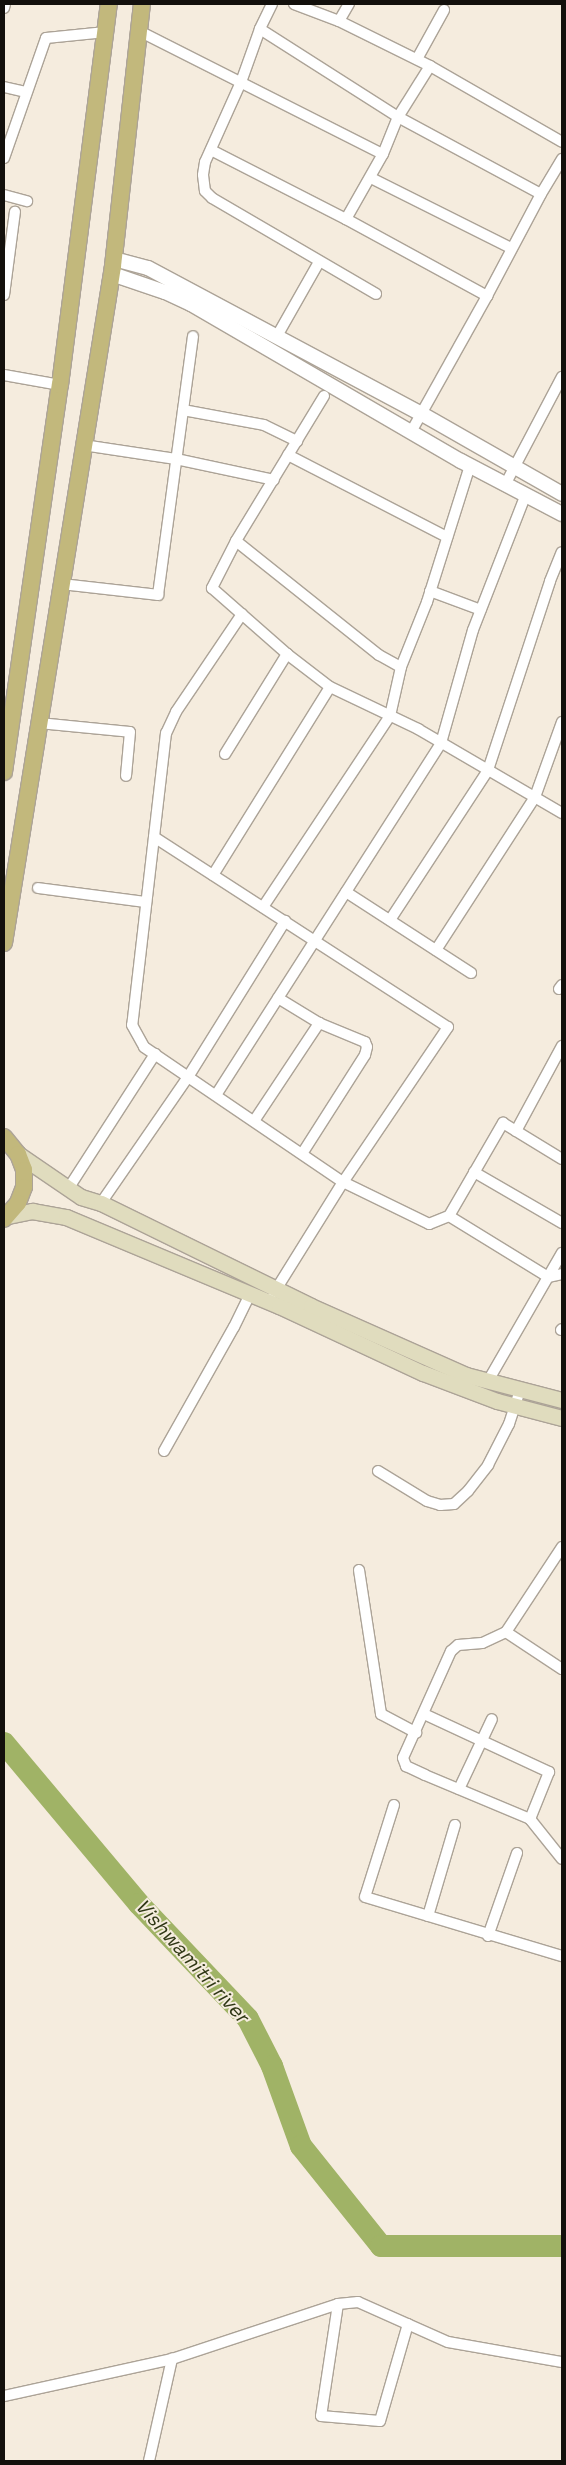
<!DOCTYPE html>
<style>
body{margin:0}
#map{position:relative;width:566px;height:2465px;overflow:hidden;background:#f5ecde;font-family:"Space Grotesk",sans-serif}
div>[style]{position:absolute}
.river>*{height:22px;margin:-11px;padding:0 11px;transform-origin:11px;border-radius:11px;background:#a0b366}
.roads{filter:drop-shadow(1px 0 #aca397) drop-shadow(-1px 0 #aca397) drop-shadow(0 1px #aca397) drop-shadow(0 -1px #aca397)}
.minor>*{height:10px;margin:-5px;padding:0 5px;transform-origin:5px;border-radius:5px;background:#fff}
.tertiary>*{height:14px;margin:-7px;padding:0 7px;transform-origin:7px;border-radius:7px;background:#fff}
.secondary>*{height:15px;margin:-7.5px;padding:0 7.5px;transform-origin:7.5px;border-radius:7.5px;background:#e0dcbe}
.primary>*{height:16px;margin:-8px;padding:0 8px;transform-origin:8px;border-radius:8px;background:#c2b87c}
span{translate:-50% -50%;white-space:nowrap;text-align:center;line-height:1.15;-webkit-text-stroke:4px #f5ecde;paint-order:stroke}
.water-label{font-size:20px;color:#303816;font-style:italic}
.frame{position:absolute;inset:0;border:5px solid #13100c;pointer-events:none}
</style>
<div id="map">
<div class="river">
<i style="left:4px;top:1743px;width:210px;rotate:50deg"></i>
<i style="left:139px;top:1904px;width:158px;rotate:46.5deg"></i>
<i style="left:248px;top:2019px;width:53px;rotate:62.9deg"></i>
<i style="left:272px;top:2066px;width:85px;rotate:70.1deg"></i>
<i style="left:301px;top:2146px;width:128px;rotate:51.3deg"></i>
<i style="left:381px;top:2246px;width:181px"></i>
</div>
<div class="roads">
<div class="minor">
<i style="left:272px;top:4px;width:28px;rotate:116deg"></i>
<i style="left:260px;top:29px;width:164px;rotate:32.5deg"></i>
<i style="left:398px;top:117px;width:162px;rotate:28.3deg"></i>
<i style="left:294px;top:4px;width:48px;rotate:20.7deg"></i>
<i style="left:339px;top:21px;width:102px;rotate:26.3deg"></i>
<i style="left:430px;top:66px;width:152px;rotate:29.9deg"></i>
<i style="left:4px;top:8px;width:4px;rotate:-76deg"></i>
<i style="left:339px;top:21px;width:20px;rotate:-60deg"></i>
<i style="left:260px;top:29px;width:56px;rotate:109.7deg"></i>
<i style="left:241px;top:82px;width:88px;rotate:114.2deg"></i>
<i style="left:205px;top:162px;width:13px;rotate:99deg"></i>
<i style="left:203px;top:175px;width:16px;rotate:83deg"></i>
<i style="left:205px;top:191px;width:10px;rotate:45deg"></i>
<i style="left:212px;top:198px;width:190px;rotate:30.3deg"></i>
<i style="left:139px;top:31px;width:273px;rotate:26.8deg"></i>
<i style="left:417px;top:59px;width:56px;rotate:-61.1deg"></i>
<i style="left:4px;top:87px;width:23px;rotate:13deg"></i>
<i style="left:211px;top:150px;width:152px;rotate:27.1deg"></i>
<i style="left:346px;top:219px;width:161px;rotate:28.6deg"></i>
<i style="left:4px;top:158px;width:127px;rotate:-70.7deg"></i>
<i style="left:46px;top:38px;width:60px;rotate:-5.7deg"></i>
<i style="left:371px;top:178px;width:157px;rotate:26.6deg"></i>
<i style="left:4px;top:195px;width:24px;rotate:15deg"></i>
<i style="left:346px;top:219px;width:75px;rotate:-60.4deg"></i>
<i style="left:383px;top:154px;width:40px;rotate:-68deg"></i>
<i style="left:398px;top:117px;width:60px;rotate:-57.9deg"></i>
<i style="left:4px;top:295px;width:84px;rotate:-82.5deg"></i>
<i style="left:277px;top:336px;width:85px;rotate:-60.4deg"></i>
<i style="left:4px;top:375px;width:57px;rotate:10.1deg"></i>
<i style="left:324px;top:396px;width:170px;rotate:121.3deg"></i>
<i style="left:236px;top:541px;width:53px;rotate:117.1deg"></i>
<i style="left:212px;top:588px;width:100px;rotate:41.3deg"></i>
<i style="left:287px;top:654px;width:54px;rotate:37.5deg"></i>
<i style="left:330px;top:687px;width:98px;rotate:25.5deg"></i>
<i style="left:418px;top:729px;width:167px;rotate:30.3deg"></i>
<i style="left:183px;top:410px;width:82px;rotate:10.5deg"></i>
<i style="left:264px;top:425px;width:37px;rotate:26deg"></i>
<i style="left:411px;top:432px;width:156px;rotate:-60.8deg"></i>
<i style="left:487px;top:296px;width:115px;rotate:-62.1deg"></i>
<i style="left:541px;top:194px;width:41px;rotate:-59deg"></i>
<i style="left:83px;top:445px;width:94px;rotate:8.6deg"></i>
<i style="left:176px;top:459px;width:100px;rotate:12.1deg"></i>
<i style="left:288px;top:455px;width:179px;rotate:27.3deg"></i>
<i style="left:506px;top:483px;width:120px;rotate:-62.2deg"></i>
<i style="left:236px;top:541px;width:183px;rotate:38.6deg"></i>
<i style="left:379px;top:655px;width:25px;rotate:29deg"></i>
<i style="left:62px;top:584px;width:97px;rotate:6.5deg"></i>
<i style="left:158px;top:595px;width:261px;rotate:-82.3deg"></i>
<i style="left:430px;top:591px;width:54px;rotate:20.4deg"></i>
<i style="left:242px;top:614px;width:118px;rotate:124deg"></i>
<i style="left:176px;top:712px;width:23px;rotate:115deg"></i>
<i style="left:166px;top:733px;width:294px;rotate:96.6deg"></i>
<i style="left:132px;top:1025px;width:25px;rotate:61deg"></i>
<i style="left:144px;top:1047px;width:240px;rotate:34.2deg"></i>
<i style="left:343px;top:1182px;width:96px;rotate:26deg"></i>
<i style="left:429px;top:1224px;width:22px;rotate:-22deg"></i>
<i style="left:449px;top:1216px;width:108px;rotate:-59.9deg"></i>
<i style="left:503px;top:1123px;width:69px;rotate:31.4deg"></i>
<i style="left:39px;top:723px;width:91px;rotate:5.6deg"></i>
<i style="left:130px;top:732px;width:44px;rotate:95.2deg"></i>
<i style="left:225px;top:754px;width:118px;rotate:-58.2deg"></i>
<i style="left:154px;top:837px;width:350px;rotate:32.9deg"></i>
<i style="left:448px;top:1027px;width:187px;rotate:124.1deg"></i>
<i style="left:343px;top:1182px;width:131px;rotate:121.9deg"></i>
<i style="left:213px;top:875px;width:221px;rotate:-58.1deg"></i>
<i style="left:38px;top:888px;width:109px;rotate:7.4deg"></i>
<i style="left:346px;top:892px;width:149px;rotate:32.9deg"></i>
<i style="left:263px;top:907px;width:229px;rotate:-56.4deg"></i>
<i style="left:390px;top:716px;width:50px;rotate:-77.3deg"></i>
<i style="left:401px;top:667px;width:70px;rotate:-68.2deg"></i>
<i style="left:427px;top:602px;width:143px;rotate:-72.5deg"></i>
<i style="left:390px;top:920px;width:179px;rotate:-56.8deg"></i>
<i style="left:488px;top:770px;width:199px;rotate:-71.8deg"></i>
<i style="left:550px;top:581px;width:31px;rotate:-68deg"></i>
<i style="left:436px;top:950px;width:182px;rotate:-57.1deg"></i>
<i style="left:535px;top:797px;width:80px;rotate:-70.2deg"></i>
<i style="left:559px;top:989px;width:5px;rotate:-53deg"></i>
<i style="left:278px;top:998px;width:48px;rotate:31.4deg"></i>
<i style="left:319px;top:1023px;width:50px;rotate:22.4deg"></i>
<i style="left:365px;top:1042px;width:5px;rotate:68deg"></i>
<i style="left:367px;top:1047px;width:8px;rotate:104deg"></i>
<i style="left:365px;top:1055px;width:117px;rotate:122.5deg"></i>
<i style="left:216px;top:1095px;width:418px;rotate:-57.4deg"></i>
<i style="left:441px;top:743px;width:117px;rotate:-74.2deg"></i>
<i style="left:473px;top:630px;width:146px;rotate:-68.7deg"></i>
<i style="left:254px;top:1121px;width:118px;rotate:-56.4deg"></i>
<i style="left:516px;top:1131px;width:97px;rotate:-61.6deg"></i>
<i style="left:474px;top:1172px;width:102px;rotate:30.1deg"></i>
<i style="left:68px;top:1189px;width:161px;rotate:-57.2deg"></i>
<i style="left:101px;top:1203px;width:153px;rotate:-55.4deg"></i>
<i style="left:188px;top:1077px;width:184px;rotate:-58.1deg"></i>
<i style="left:449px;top:1216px;width:116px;rotate:31.6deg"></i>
<i style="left:548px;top:1277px;width:14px;rotate:-12deg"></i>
<i style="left:561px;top:1330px;width:1px;rotate:-45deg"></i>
<i style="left:488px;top:1381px;width:148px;rotate:-60deg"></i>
<i style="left:164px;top:1451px;width:142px;rotate:-60.6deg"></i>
<i style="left:234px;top:1327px;width:37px;rotate:-64deg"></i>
<i style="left:378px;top:1471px;width:57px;rotate:31.5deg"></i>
<i style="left:427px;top:1501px;width:14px;rotate:17deg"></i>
<i style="left:440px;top:1505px;width:14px;rotate:-4deg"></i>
<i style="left:454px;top:1504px;width:19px;rotate:-43deg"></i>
<i style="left:468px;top:1491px;width:33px;rotate:-52deg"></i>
<i style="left:488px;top:1465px;width:46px;rotate:-62.9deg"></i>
<i style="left:509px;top:1424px;width:36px;rotate:-72deg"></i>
<i style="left:562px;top:1547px;width:102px;rotate:123.4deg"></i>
<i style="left:506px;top:1632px;width:26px;rotate:155deg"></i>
<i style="left:482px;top:1643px;width:24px;rotate:175deg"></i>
<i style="left:458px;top:1645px;width:9px;rotate:139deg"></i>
<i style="left:451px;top:1651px;width:117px;rotate:114.2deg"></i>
<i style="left:403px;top:1758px;width:9px;rotate:69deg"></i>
<i style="left:406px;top:1766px;width:21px;rotate:25deg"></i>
<i style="left:425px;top:1775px;width:114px;rotate:22.7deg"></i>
<i style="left:530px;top:1819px;width:51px;rotate:51.3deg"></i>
<i style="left:359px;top:1570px;width:146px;rotate:81.3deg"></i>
<i style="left:381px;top:1714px;width:40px;rotate:28deg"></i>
<i style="left:506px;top:1632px;width:67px;rotate:33.5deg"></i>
<i style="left:424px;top:1714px;width:138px;rotate:24.9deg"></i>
<i style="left:549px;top:1772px;width:51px;rotate:112deg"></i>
<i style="left:459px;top:1789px;width:77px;rotate:-64.8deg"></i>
<i style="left:394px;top:1805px;width:96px;rotate:107.5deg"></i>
<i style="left:365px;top:1897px;width:206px;rotate:16.7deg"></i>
<i style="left:428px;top:1916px;width:95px;rotate:-73.5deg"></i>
<i style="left:488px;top:1936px;width:88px;rotate:-70.7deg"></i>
<i style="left:338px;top:2304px;width:113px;rotate:98.6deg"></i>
<i style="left:321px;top:2416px;width:59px;rotate:4.8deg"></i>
<i style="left:380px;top:2421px;width:101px;rotate:-73.9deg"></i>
<i style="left:4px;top:2396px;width:172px;rotate:-12.4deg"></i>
<i style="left:172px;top:2359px;width:175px;rotate:-18.3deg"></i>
<i style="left:338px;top:2304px;width:20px;rotate:-6deg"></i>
<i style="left:358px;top:2302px;width:98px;rotate:24deg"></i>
<i style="left:448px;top:2342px;width:116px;rotate:10deg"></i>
<i style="left:149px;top:2461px;width:105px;rotate:-77.3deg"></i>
</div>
<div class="tertiary">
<i style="left:114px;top:259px;width:35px;rotate:15deg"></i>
<i style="left:148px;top:268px;width:310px;rotate:28.1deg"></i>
<i style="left:422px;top:414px;width:161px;rotate:29.7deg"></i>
<i style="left:112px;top:274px;width:56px;rotate:18.8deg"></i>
<i style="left:165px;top:292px;width:29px;rotate:25deg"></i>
<i style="left:191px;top:304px;width:312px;rotate:30.2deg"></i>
<i style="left:461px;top:461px;width:114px;rotate:27.7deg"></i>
</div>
<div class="secondary">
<i style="left:18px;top:1154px;width:76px;rotate:34.3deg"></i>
<i style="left:81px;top:1197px;width:21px;rotate:17deg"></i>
<i style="left:101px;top:1203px;width:234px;rotate:26.1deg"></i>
<i style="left:311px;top:1306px;width:170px;rotate:24deg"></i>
<i style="left:466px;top:1375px;width:99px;rotate:14.6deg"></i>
<i style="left:8px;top:1216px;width:25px;rotate:-12deg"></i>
<i style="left:32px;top:1211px;width:35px;rotate:10deg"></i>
<i style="left:66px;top:1217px;width:231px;rotate:22.7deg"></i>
<i style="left:279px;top:1306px;width:159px;rotate:25deg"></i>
<i style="left:423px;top:1373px;width:79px;rotate:20.7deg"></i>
<i style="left:497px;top:1401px;width:67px;rotate:14.7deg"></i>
</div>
<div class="primary">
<i style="left:4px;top:772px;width:391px;rotate:-81.8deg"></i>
<i style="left:60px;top:385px;width:384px;rotate:-82.7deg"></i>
<i style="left:4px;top:943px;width:686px;rotate:-80.85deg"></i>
<i style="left:113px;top:266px;width:264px;rotate:-83.7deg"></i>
<i style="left:4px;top:1137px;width:22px;rotate:51deg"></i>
<i style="left:18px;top:1154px;width:17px;rotate:69deg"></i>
<i style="left:24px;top:1170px;width:17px;rotate:90deg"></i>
<i style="left:24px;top:1187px;width:17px;rotate:111deg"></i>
<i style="left:18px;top:1203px;width:21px;rotate:131deg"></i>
</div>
</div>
<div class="water-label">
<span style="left:192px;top:1961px;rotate:48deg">Vishwamitri river</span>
</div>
<div class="frame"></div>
</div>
